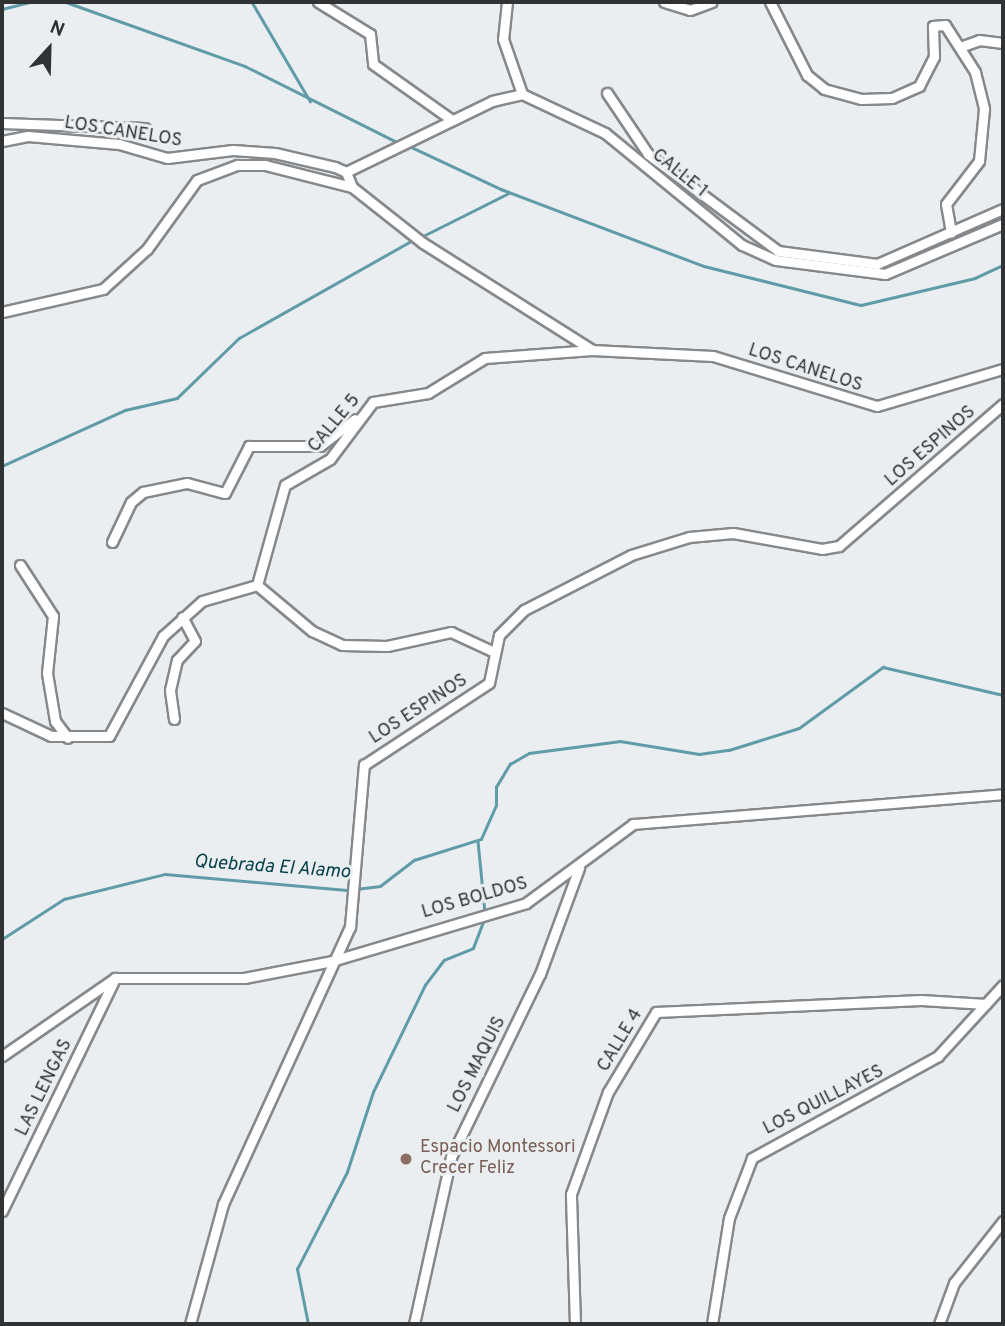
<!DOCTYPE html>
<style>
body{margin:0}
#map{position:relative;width:1005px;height:1326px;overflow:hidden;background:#eaeef1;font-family:Overpass,sans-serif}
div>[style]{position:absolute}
.stream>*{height:2.5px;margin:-1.25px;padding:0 1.25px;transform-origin:1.25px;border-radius:1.25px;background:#609ba8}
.roads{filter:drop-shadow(2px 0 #86898c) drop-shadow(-2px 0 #86898c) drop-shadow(0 2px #86898c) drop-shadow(0 -2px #86898c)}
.minor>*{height:9px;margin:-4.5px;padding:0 4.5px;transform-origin:4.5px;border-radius:4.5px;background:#fff}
.dots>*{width:19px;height:19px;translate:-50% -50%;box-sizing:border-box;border:4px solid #eaeef1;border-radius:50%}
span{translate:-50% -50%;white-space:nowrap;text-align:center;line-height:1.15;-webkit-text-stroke:6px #eaeef1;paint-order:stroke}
.street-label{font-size:18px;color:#303233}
.education-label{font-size:18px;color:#785e54}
.left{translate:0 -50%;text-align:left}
.water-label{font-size:19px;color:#043e48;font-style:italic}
.frame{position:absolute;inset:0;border:4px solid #303233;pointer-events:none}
.north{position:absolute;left:14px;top:14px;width:70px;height:70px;-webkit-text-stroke:5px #eaeef1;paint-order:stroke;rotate:22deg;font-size:19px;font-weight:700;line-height:28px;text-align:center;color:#303233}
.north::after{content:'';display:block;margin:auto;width:24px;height:32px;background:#303233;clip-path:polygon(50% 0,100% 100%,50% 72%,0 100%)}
</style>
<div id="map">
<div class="stream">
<i style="left:66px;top:2px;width:190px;rotate:19.7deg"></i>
<i style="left:245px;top:66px;width:172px;rotate:26.6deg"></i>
<i style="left:252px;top:2px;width:115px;rotate:59.6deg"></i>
<i style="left:2px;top:9px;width:29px;rotate:-14deg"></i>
<i style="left:409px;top:146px;width:102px;rotate:25.1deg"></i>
<i style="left:501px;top:189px;width:217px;rotate:20.8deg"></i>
<i style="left:704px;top:266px;width:162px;rotate:14deg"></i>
<i style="left:861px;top:305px;width:117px;rotate:-13.3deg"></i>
<i style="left:975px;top:278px;width:31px;rotate:-25deg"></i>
<i style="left:419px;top:238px;width:101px;rotate:-26.6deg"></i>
<i style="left:2px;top:466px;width:135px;rotate:-24.5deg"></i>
<i style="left:125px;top:410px;width:53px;rotate:-13deg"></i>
<i style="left:177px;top:398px;width:86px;rotate:-44.1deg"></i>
<i style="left:239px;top:338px;width:200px;rotate:-29.4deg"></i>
<i style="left:478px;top:841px;width:71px;rotate:84.4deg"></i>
<i style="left:356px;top:889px;width:24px;rotate:-7deg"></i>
<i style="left:380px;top:886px;width:43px;rotate:-37.4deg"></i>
<i style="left:414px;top:860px;width:70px;rotate:-17.4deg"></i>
<i style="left:481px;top:839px;width:37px;rotate:-66deg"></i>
<i style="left:496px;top:805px;width:18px;rotate:-90deg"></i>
<i style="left:496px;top:787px;width:27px;rotate:-59deg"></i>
<i style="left:510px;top:764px;width:22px;rotate:-30deg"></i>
<i style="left:529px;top:753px;width:92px;rotate:-7.5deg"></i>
<i style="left:620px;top:741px;width:80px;rotate:9.3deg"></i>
<i style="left:699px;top:754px;width:30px;rotate:-8deg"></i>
<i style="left:729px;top:750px;width:73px;rotate:-17.4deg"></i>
<i style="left:799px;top:728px;width:104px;rotate:-36deg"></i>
<i style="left:883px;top:667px;width:123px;rotate:13.1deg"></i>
<i style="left:2px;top:939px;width:74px;rotate:-32.8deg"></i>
<i style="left:64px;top:899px;width:104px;rotate:-13.9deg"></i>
<i style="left:165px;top:874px;width:185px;rotate:5deg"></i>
<i style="left:308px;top:1324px;width:56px;rotate:-101.3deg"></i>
<i style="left:297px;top:1269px;width:109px;rotate:-62.7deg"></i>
<i style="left:347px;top:1172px;width:84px;rotate:-72deg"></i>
<i style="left:373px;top:1092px;width:119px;rotate:-64.1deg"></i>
<i style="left:425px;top:985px;width:31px;rotate:-53deg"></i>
<i style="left:444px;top:960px;width:31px;rotate:-22deg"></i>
<i style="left:473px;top:948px;width:31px;rotate:-69deg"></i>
</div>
<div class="roads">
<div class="minor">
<i style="left:318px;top:2px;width:61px;rotate:31.6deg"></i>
<i style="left:370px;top:34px;width:30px;rotate:84deg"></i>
<i style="left:373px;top:64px;width:97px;rotate:35.3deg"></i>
<i style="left:507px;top:2px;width:37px;rotate:96deg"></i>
<i style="left:503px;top:39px;width:58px;rotate:70.9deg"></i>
<i style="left:664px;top:2px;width:27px;rotate:17deg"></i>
<i style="left:690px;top:10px;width:23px;rotate:-20deg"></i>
<i style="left:770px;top:2px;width:82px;rotate:63.1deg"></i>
<i style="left:807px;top:75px;width:22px;rotate:39deg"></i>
<i style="left:824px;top:89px;width:38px;rotate:15deg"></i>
<i style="left:861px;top:99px;width:31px;rotate:-2deg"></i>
<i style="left:892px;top:98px;width:30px;rotate:-24deg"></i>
<i style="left:919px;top:86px;width:33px;rotate:-63deg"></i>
<i style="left:934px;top:57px;width:31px;rotate:-92deg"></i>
<i style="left:933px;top:26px;width:12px;rotate:-5deg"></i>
<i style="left:945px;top:25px;width:56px;rotate:57.4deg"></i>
<i style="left:975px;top:72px;width:38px;rotate:76deg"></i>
<i style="left:984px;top:109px;width:52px;rotate:95.5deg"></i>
<i style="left:979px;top:161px;width:54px;rotate:127.5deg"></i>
<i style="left:946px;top:204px;width:29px;rotate:80deg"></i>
<i style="left:960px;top:47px;width:20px;rotate:-20deg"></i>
<i style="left:979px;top:40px;width:24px;rotate:7deg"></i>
<i style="left:607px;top:93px;width:73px;rotate:56.1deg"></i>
<i style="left:648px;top:154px;width:162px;rotate:36.7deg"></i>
<i style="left:778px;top:251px;width:100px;rotate:7.5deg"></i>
<i style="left:877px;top:264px;width:137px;rotate:-23.6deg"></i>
<i style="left:2px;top:123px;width:143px;rotate:2deg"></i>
<i style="left:2px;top:141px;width:26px;rotate:-11deg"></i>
<i style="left:28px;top:136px;width:91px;rotate:5deg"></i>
<i style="left:119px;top:144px;width:50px;rotate:16.3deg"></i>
<i style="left:167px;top:158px;width:66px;rotate:-6.9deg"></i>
<i style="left:233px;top:150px;width:42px;rotate:4.1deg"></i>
<i style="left:275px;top:153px;width:62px;rotate:13.1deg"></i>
<i style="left:335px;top:167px;width:12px;rotate:24deg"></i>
<i style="left:346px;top:172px;width:16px;rotate:68deg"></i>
<i style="left:346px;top:172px;width:162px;rotate:-25.9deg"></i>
<i style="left:492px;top:101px;width:31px;rotate:-13deg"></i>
<i style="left:522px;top:94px;width:92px;rotate:25.2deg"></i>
<i style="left:605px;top:133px;width:177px;rotate:39.3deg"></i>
<i style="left:742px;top:245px;width:37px;rotate:24deg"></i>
<i style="left:776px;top:260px;width:110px;rotate:7.3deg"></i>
<i style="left:885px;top:274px;width:128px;rotate:-23deg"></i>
<i style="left:2px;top:312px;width:104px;rotate:-12.8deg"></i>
<i style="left:103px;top:289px;width:59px;rotate:-42.3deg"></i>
<i style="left:147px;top:249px;width:85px;rotate:-54.1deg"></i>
<i style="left:197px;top:180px;width:43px;rotate:-20.6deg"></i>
<i style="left:237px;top:165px;width:28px"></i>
<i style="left:265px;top:165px;width:90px;rotate:14.2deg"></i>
<i style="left:352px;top:187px;width:90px;rotate:38.3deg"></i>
<i style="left:423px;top:243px;width:200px;rotate:32.3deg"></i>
<i style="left:112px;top:542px;width:44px;rotate:-64.6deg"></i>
<i style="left:131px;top:502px;width:16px;rotate:-40deg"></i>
<i style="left:143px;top:492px;width:45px;rotate:-11.6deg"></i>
<i style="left:187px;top:483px;width:39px;rotate:15deg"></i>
<i style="left:225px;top:493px;width:53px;rotate:-62.9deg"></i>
<i style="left:249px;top:446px;width:71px"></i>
<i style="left:320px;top:446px;width:44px;rotate:-37.6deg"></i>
<i style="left:20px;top:565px;width:61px;rotate:57.1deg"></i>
<i style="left:53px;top:616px;width:57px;rotate:96deg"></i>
<i style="left:47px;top:673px;width:49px;rotate:80.5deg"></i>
<i style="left:55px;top:721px;width:21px;rotate:53deg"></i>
<i style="left:257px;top:585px;width:104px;rotate:-74.4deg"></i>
<i style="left:285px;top:485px;width:52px;rotate:-30deg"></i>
<i style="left:330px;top:459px;width:71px;rotate:-53deg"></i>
<i style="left:373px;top:402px;width:56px;rotate:-9.3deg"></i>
<i style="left:428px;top:393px;width:67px;rotate:-31.6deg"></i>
<i style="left:485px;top:358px;width:107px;rotate:-4.3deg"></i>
<i style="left:592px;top:350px;width:121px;rotate:2.8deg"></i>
<i style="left:713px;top:356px;width:171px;rotate:17deg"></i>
<i style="left:877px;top:406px;width:131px;rotate:-16.4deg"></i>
<i style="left:257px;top:585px;width:72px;rotate:39.9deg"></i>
<i style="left:312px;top:631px;width:33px;rotate:25deg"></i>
<i style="left:342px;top:645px;width:45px;rotate:1.3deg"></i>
<i style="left:387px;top:646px;width:66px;rotate:-12.3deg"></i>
<i style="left:451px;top:632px;width:47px;rotate:24.9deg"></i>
<i style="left:2px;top:713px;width:54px;rotate:25.1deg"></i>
<i style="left:51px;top:736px;width:58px"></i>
<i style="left:109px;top:736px;width:114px;rotate:-61.6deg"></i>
<i style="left:163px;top:636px;width:52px;rotate:-41.9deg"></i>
<i style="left:202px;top:601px;width:57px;rotate:-16.2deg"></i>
<i style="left:174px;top:719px;width:29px;rotate:-98deg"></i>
<i style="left:170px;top:690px;width:31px;rotate:-77deg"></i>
<i style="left:177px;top:660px;width:26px;rotate:-47deg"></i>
<i style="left:195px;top:641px;width:27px;rotate:-118deg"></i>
<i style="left:2px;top:1056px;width:137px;rotate:-34.6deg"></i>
<i style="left:115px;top:978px;width:129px"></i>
<i style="left:244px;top:978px;width:90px;rotate:-10.9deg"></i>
<i style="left:332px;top:961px;width:202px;rotate:-16.6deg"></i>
<i style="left:526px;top:903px;width:133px;rotate:-36.4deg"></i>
<i style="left:633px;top:824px;width:371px;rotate:-4.6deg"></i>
<i style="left:2px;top:1211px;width:259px;rotate:-64.1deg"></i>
<i style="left:190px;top:1324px;width:124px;rotate:-74.6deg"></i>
<i style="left:223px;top:1204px;width:305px;rotate:-65.4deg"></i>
<i style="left:350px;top:927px;width:163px;rotate:-85.1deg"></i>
<i style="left:364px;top:765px;width:149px;rotate:-33.3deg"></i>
<i style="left:489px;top:683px;width:49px;rotate:-78.2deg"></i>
<i style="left:499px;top:635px;width:35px;rotate:-45deg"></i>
<i style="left:524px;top:610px;width:120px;rotate:-27.2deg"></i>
<i style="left:631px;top:555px;width:61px;rotate:-17.2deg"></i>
<i style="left:689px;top:537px;width:44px;rotate:-5.2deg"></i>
<i style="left:733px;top:533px;width:90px;rotate:10.2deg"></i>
<i style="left:822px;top:549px;width:17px;rotate:-10deg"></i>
<i style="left:839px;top:546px;width:217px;rotate:-40.9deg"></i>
<i style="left:414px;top:1324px;width:171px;rotate:-77.5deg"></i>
<i style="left:451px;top:1157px;width:203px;rotate:-64.1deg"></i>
<i style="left:540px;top:974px;width:113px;rotate:-69.8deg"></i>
<i style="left:575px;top:1324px;width:130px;rotate:-91.8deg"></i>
<i style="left:571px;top:1194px;width:109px;rotate:-70.1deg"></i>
<i style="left:608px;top:1092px;width:93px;rotate:-59deg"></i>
<i style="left:656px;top:1012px;width:265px;rotate:-2.6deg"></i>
<i style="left:921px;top:1000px;width:65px;rotate:3.5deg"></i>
<i style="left:712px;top:1324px;width:107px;rotate:-80.9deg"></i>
<i style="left:729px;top:1218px;width:64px;rotate:-69deg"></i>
<i style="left:752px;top:1158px;width:212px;rotate:-28.7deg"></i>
<i style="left:938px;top:1056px;width:96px;rotate:-47.5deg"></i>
<i style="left:939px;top:1324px;width:44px;rotate:-69.9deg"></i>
<i style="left:954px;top:1283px;width:79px;rotate:-51.7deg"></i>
</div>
</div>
<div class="dots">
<i style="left:406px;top:1159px;background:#8d6e63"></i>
</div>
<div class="street-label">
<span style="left:123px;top:133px;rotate:9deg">LOS CANELOS</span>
<span style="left:679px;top:174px;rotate:39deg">CALLE 1</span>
<span style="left:805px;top:369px;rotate:18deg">LOS CANELOS</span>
<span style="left:335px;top:424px;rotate:-50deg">CALLE 5</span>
<span style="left:931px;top:447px;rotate:-41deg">LOS ESPINOS</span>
<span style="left:419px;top:710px;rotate:-33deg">LOS ESPINOS</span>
<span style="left:475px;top:899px;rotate:-16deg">LOS BOLDOS</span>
<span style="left:621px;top:1041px;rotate:-59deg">CALLE 4</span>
<span style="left:478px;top:1065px;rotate:-63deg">LOS MAQUIS</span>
<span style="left:45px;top:1088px;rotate:-64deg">LAS LENGAS</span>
<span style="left:824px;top:1101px;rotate:-27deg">LOS QUILLAYES</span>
</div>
<div class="education-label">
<span class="left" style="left:420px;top:1159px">Espacio Montessori<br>Crecer Feliz</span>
</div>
<div class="water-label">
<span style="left:272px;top:868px;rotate:4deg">Quebrada El Alamo</span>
</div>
<div class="frame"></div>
<div class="north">N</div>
</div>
